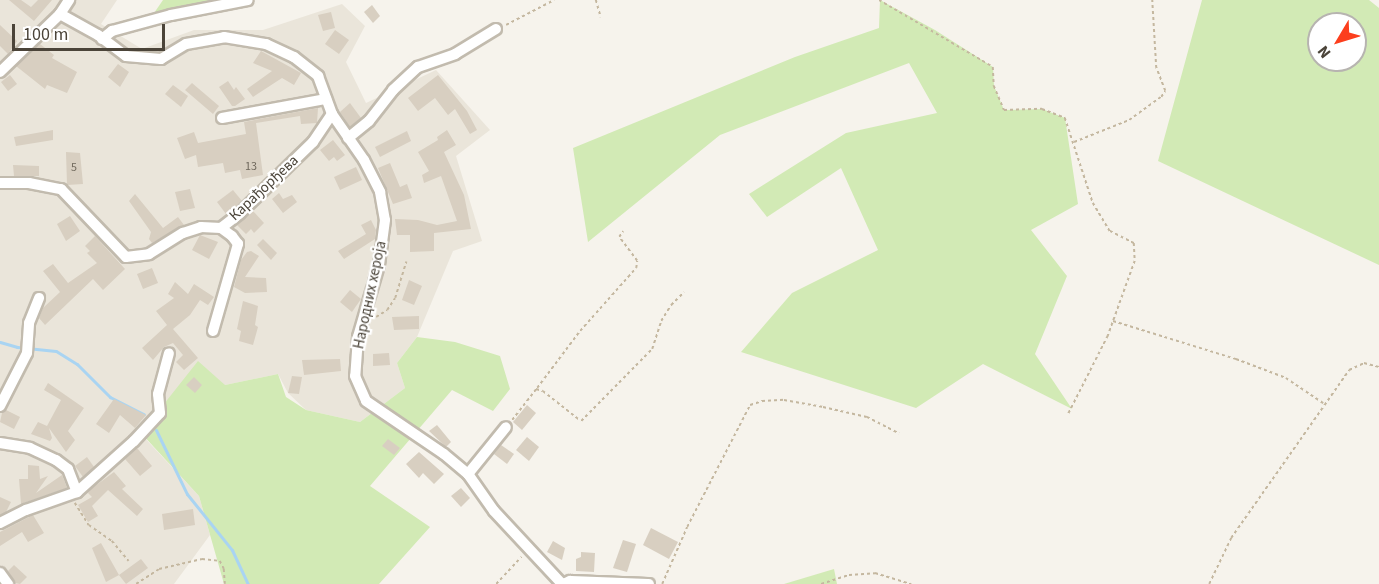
<!DOCTYPE html>
<meta charset="utf-8">
<style>
body{margin:0}
#map{position:relative;width:1379px;height:584px;overflow:hidden;background:#f6f3ec;font-family:"Source Sans 3",sans-serif}
div>[style]{position:absolute}
.residential>*{inset:0;background:#eae5da}
.green>*{inset:0;background:#d2eab5}
.stream>*{height:3px;margin:-1.5px;padding:0 1.5px;transform-origin:1.5px;border-radius:1.5px;background:#a9d4f2}
.building>*{inset:0;background:#d8cfc1}
.path>*{height:1.5px;margin-top:-0.75px;transform-origin:0;background:repeating-linear-gradient(90deg,#c4b79f 0 3px,transparent 0 6px)}
.roads{filter:drop-shadow(2px 0 #c2bbae) drop-shadow(-2px 0 #c2bbae) drop-shadow(0 2px #c2bbae) drop-shadow(0 -2px #c2bbae)}
.minor>*{height:10px;margin:-5px;padding:0 5px;transform-origin:5px;border-radius:5px;background:#fff}
span{translate:-50% -50%;white-space:nowrap;text-align:center;line-height:1.15;-webkit-text-stroke:4.5px #fff;paint-order:stroke}
.number-label{font-size:12px;color:#6e675b}
.number-label span{-webkit-text-stroke-width:0}
.street-label{font-size:15px;color:#4b4439}
.north{position:absolute;left:1307px;top:12px;width:60px;height:60px;box-sizing:border-box;background:#fff;border:2px solid #b7b4b0;border-radius:50%;rotate:232deg;font-size:16px;font-weight:700;line-height:24px;text-align:center;color:#4b4439}
.north::after{content:'';display:block;margin:auto;width:21px;height:27px;background:#fc3f1d;clip-path:polygon(50% 0,100% 100%,50% 72%,0 100%)}
.scale{position:absolute;left:12px;top:24px;width:153px;height:27px;box-sizing:border-box;border:3px solid #4b4439;border-top:0;padding-left:8px;font-size:18px;line-height:21px;white-space:nowrap;color:#4b4439;-webkit-text-stroke:4px #fff;paint-order:stroke}
</style>
<div id="map">
<div class="residential">
<i style="clip-path:polygon(0 0,117px 0,101px 24px,142px 49px,194px 30px,263px 30px,342px 4px,365px 26px,346px 62px,366px 103px,436px 70px,490px 130px,456px 156px,482px 241px,453px 251px,417px 337px,397px 363px,405px 388px,360px 422px,306px 410px,288px 393px,278px 374px,225px 385px,160px 413px,141px 434px,199px 496px,210px 535px,174px 584px,0 584px)"></i>
</div>
<div class="green">
<i style="clip-path:polygon(163px 0,247px 0,152px 16px)"></i>
<i style="clip-path:polygon(880px 0,935px 30px,993px 67px,994px 86px,1004px 110px,1042px 109px,1065px 118px,1078px 204px,1031px 230px,1067px 276px,1035px 354px,1072px 409px,983px 364px,916px 408px,741px 352px,792px 293px,878px 250px,841px 168px,767px 217px,749px 194px,846px 133px,937px 113px,909px 63px,720px 135px,588px 242px,573px 148px,795px 57px,879px 28px)"></i>
<i style="clip-path:polygon(evenodd,1202px 0,1369px 0,1379px 8px,1379px 265px,1158px 161px,1202px 0,1319px 24px,1355px 24px,1355px 60px,1319px 60px,1319px 24px)"></i>
<i style="clip-path:polygon(417px 337px,455px 342px,500px 356px,510px 389px,493px 411px,452px 390px,370px 486px,430px 527px,379px 584px,224px 584px,199px 496px,141px 433px,198px 361px,225px 385px,278px 374px,286px 397px,306px 410px,360px 422px,405px 388px,397px 363px)"></i>
<i style="clip-path:polygon(834px 569px,837px 584px,784px 584px)"></i>
</div>
<div class="stream">
<i style="left:0;top:342px;width:18px;rotate:16deg"></i>
<i style="left:17px;top:347px;width:39px;rotate:6deg"></i>
<i style="left:56px;top:351px;width:25px;rotate:32deg"></i>
<i style="left:77px;top:364px;width:47px;rotate:45deg"></i>
<i style="left:110px;top:397px;width:38px;rotate:27deg"></i>
<i style="left:156px;top:430px;width:71px;rotate:64.2deg"></i>
<i style="left:187px;top:494px;width:72px;rotate:51.2deg"></i>
<i style="left:232px;top:550px;width:38px;rotate:65deg"></i>
</div>
<div class="building">
<i style="clip-path:polygon(9px 0,21px 0,31px 7px,38px 0,52px 0,34px 21px)"></i>
<i style="clip-path:polygon(372px 5px,380px 16px,373px 23px,364px 12px)"></i>
<i style="clip-path:polygon(331px 12px,335px 28px,323px 31px,318px 15px)"></i>
<i style="clip-path:polygon(0 25px,17px 41px,8px 54px,0 46px)"></i>
<i style="clip-path:polygon(335px 30px,349px 40px,339px 54px,325px 44px)"></i>
<i style="clip-path:polygon(40px 44px,54px 55px,52px 58px,77px 72px,67px 93px,47px 85px,45px 89px,16px 66px)"></i>
<i style="clip-path:polygon(261px 51px,301px 73px,294px 85px,282px 78px,253px 97px,247px 89px,272px 71px,253px 63px)"></i>
<i style="clip-path:polygon(118px 64px,129px 72px,120px 87px,108px 77px)"></i>
<i style="clip-path:polygon(10px 75px,17px 84px,8px 91px,1px 82px)"></i>
<i style="clip-path:polygon(438px 75px,467px 111px,477px 130px,470px 134px,455px 109px,448px 115px,435px 98px,418px 111px,408px 98px)"></i>
<i style="clip-path:polygon(228px 81px,234px 90px,236px 87px,245px 99px,235px 106px,232px 106px,219px 87px)"></i>
<i style="clip-path:polygon(192px 83px,219px 106px,213px 114px,185px 90px)"></i>
<i style="clip-path:polygon(173px 85px,188px 96px,181px 107px,165px 94px)"></i>
<i style="clip-path:polygon(350px 103px,361px 118px,350px 127px,340px 112px)"></i>
<i style="clip-path:polygon(318px 108px,317px 123px,301px 124px,300px 116px,256px 123px,263px 175px,242px 179px,240px 170px,225px 173px,223px 163px,198px 167px,196px 155px,185px 159px,177px 138px,194px 132px,198px 143px,246px 134px,244px 122px)"></i>
<i style="clip-path:polygon(53px 130px,53px 140px,16px 146px,14px 137px)"></i>
<i style="clip-path:polygon(447px 130px,456px 145px,444px 152px,464px 195px,471px 229px,434px 233px,434px 251px,410px 252px,410px 235px,397px 235px,395px 219px,418px 220px,437px 225px,457px 221px,441px 176px,424px 183px,422px 175px,429px 171px,418px 152px,438px 140px,437px 137px)"></i>
<i style="clip-path:polygon(407px 131px,411px 141px,380px 157px,375px 147px)"></i>
<i style="clip-path:polygon(333px 140px,345px 155px,337px 161px,334px 157px,329px 161px,320px 150px)"></i>
<i style="clip-path:polygon(66px 152px,80px 153px,83px 184px,67px 185px)"></i>
<i style="clip-path:polygon(390px 163px,400px 187px,407px 184px,412px 198px,393px 204px,378px 168px)"></i>
<i style="clip-path:polygon(13px 165px,39px 166px,39px 176px,14px 176px)"></i>
<i style="clip-path:polygon(356px 167px,362px 180px,340px 190px,334px 177px)"></i>
<i style="clip-path:polygon(190px 189px,195px 208px,180px 211px,175px 192px)"></i>
<i style="clip-path:polygon(233px 190px,242px 201px,226px 214px,217px 202px)"></i>
<i style="clip-path:polygon(279px 193px,283px 199px,292px 195px,297px 202px,283px 213px,272px 199px)"></i>
<i style="clip-path:polygon(135px 194px,163px 228px,178px 217px,184px 225px,152px 243px,149px 239px,151px 232px,129px 201px)"></i>
<i style="clip-path:polygon(253px 211px,264px 223px,254px 233px,251px 229px,246px 234px,237px 225px)"></i>
<i style="clip-path:polygon(70px 216px,80px 231px,66px 241px,57px 224px)"></i>
<i style="clip-path:polygon(371px 220px,376px 230px,375px 239px,344px 259px,338px 251px,366px 234px,361px 225px)"></i>
<i style="clip-path:polygon(200px 235px,218px 242px,209px 259px,192px 250px)"></i>
<i style="clip-path:polygon(95px 236px,125px 269px,103px 290px,93px 279px,45px 325px,39px 318px,43px 308px,60px 292px,43px 271px,53px 264px,68px 283px,97px 263px,87px 253px,90px 251px,85px 246px)"></i>
<i style="clip-path:polygon(263px 239px,277px 253px,271px 260px,257px 245px)"></i>
<i style="clip-path:polygon(251px 251px,259px 256px,245px 277px,266px 278px,267px 292px,245px 293px,234px 287px,241px 260px,247px 252px)"></i>
<i style="clip-path:polygon(152px 268px,158px 283px,143px 289px,137px 274px)"></i>
<i style="clip-path:polygon(409px 280px,422px 286px,414px 305px,402px 300px)"></i>
<i style="clip-path:polygon(175px 282px,188px 294px,194px 284px,214px 297px,208px 305px,200px 300px,190px 315px,173px 329px,198px 358px,184px 370px,176px 362px,183px 355px,173px 343px,164px 347px,153px 360px,142px 348px,167px 325px,156px 311px,174px 298px,168px 294px)"></i>
<i style="clip-path:polygon(350px 290px,361px 299px,352px 312px,340px 302px)"></i>
<i style="clip-path:polygon(243px 301px,258px 306px,255px 325px,258px 327px,253px 345px,239px 341px,241px 331px,237px 329px)"></i>
<i style="clip-path:polygon(419px 316px,419px 329px,394px 330px,392px 317px)"></i>
<i style="clip-path:polygon(389px 353px,390px 365px,373px 366px,373px 354px)"></i>
<i style="clip-path:polygon(340px 359px,341px 371px,304px 375px,302px 360px)"></i>
<i style="clip-path:polygon(292px 376px,302px 377px,299px 394px,288px 393px)"></i>
<i style="clip-path:polygon(194px 377px,202px 385px,195px 393px,186px 385px)"></i>
<i style="clip-path:polygon(48px 383px,84px 408px,68px 431px,75px 440px,66px 452px,49px 428px,52px 438px,50px 441px,31px 434px,38px 422px,47px 426px,61px 400px,44px 390px)"></i>
<i style="clip-path:polygon(114px 399px,146px 415px,135px 428px,120px 415px,109px 433px,96px 424px)"></i>
<i style="clip-path:polygon(527px 405px,536px 413px,522px 430px,513px 422px)"></i>
<i style="clip-path:polygon(6px 410px,20px 417px,14px 429px,0 422px,2px 413px)"></i>
<i style="clip-path:polygon(437px 425px,451px 442px,446px 447px,429px 431px)"></i>
<i style="clip-path:polygon(527px 437px,539px 447px,529px 461px,516px 450px)"></i>
<i style="clip-path:polygon(388px 439px,400px 448px,394px 455px,382px 446px)"></i>
<i style="clip-path:polygon(501px 445px,514px 454px,507px 464px,494px 454px)"></i>
<i style="clip-path:polygon(137px 448px,152px 466px,140px 476px,125px 459px)"></i>
<i style="clip-path:polygon(419px 452px,444px 474px,434px 484px,423px 473px,419px 478px,406px 464px)"></i>
<i style="clip-path:polygon(87px 457px,94px 467px,83px 477px,75px 466px)"></i>
<i style="clip-path:polygon(28px 465px,39px 466px,40px 479px,48px 476px,36px 493px,62px 475px,67px 488px,21px 504px,19px 479px,28px 479px)"></i>
<i style="clip-path:polygon(114px 472px,126px 486px,122px 489px,143px 509px,137px 516px,108px 490px,92px 506px,98px 516px,88px 522px,78px 505px,92px 497px,88px 493px,91px 489px)"></i>
<i style="clip-path:polygon(461px 488px,470px 498px,461px 507px,451px 496px)"></i>
<i style="clip-path:polygon(0 497px,11px 502px,6px 512px,0 515px)"></i>
<i style="clip-path:polygon(193px 509px,195px 525px,164px 530px,162px 514px)"></i>
<i style="clip-path:polygon(33px 515px,44px 533px,28px 542px,22px 532px,0 546px,0 532px)"></i>
<i style="clip-path:polygon(651px 528px,678px 542px,669px 559px,643px 545px)"></i>
<i style="clip-path:polygon(623px 540px,636px 544px,627px 572px,613px 568px)"></i>
<i style="clip-path:polygon(553px 541px,565px 548px,562px 560px,547px 552px)"></i>
<i style="clip-path:polygon(101px 543px,119px 575px,106px 582px,92px 548px)"></i>
<i style="clip-path:polygon(581px 552px,595px 553px,594px 572px,576px 571px,576px 559px,581px 557px)"></i>
<i style="clip-path:polygon(141px 559px,148px 568px,126px 584px,119px 575px)"></i>
<i style="clip-path:polygon(14px 565px,27px 577px,20px 584px,15px 583px,8px 571px)"></i>
</div>
<div class="path">
<i style="left:596px;top:0;width:18px;rotate:74deg"></i>
<i style="left:879px;top:0;width:132px;rotate:30.4deg"></i>
<i style="left:993px;top:67px;width:19px;rotate:87deg"></i>
<i style="left:994px;top:86px;width:26px;rotate:67deg"></i>
<i style="left:1004px;top:110px;width:38px;rotate:-2deg"></i>
<i style="left:1042px;top:109px;width:25px;rotate:21deg"></i>
<i style="left:1065px;top:118px;width:89px;rotate:71.8deg"></i>
<i style="left:1093px;top:203px;width:33px;rotate:59deg"></i>
<i style="left:1110px;top:231px;width:27px;rotate:27deg"></i>
<i style="left:1134px;top:243px;width:18px;rotate:87deg"></i>
<i style="left:1135px;top:261px;width:80px;rotate:109.8deg"></i>
<i style="left:1108px;top:336px;width:89px;rotate:116.9deg"></i>
<i style="left:506px;top:25px;width:54px;rotate:-27.5deg"></i>
<i style="left:1074px;top:142px;width:59px;rotate:-21.8deg"></i>
<i style="left:1129px;top:120px;width:39px;rotate:-36deg"></i>
<i style="left:1161px;top:97px;width:7px;rotate:-56deg"></i>
<i style="left:1165px;top:91px;width:25px;rotate:-111deg"></i>
<i style="left:1156px;top:68px;width:68px;rotate:-93.4deg"></i>
<i style="left:376px;top:317px;width:13px;rotate:-32deg"></i>
<i style="left:387px;top:310px;width:14px;rotate:-56deg"></i>
<i style="left:395px;top:298px;width:38px;rotate:-73deg"></i>
<i style="left:1113px;top:321px;width:129px;rotate:17.2deg"></i>
<i style="left:1236px;top:359px;width:53px;rotate:20.8deg"></i>
<i style="left:1286px;top:378px;width:45px;rotate:34deg"></i>
<i style="left:537px;top:388px;width:71px;rotate:-53deg"></i>
<i style="left:580px;top:331px;width:84px;rotate:-48.4deg"></i>
<i style="left:636px;top:268px;width:7px;rotate:-82deg"></i>
<i style="left:637px;top:261px;width:30px;rotate:-127deg"></i>
<i style="left:619px;top:237px;width:7px;rotate:-56deg"></i>
<i style="left:512px;top:420px;width:39px;rotate:-52deg"></i>
<i style="left:536px;top:389px;width:7px;rotate:16deg"></i>
<i style="left:543px;top:391px;width:48px;rotate:38.3deg"></i>
<i style="left:581px;top:421px;width:101px;rotate:-45.4deg"></i>
<i style="left:652px;top:349px;width:29px;rotate:-72deg"></i>
<i style="left:661px;top:321px;width:19px;rotate:-58deg"></i>
<i style="left:671px;top:305px;width:18px;rotate:-45deg"></i>
<i style="left:75px;top:503px;width:26px;rotate:58deg"></i>
<i style="left:89px;top:525px;width:28px;rotate:35deg"></i>
<i style="left:112px;top:541px;width:26px;rotate:50deg"></i>
<i style="left:136px;top:584px;width:27px;rotate:-33deg"></i>
<i style="left:159px;top:569px;width:44px;rotate:-13.1deg"></i>
<i style="left:202px;top:559px;width:18px;rotate:6deg"></i>
<i style="left:220px;top:561px;width:9px;rotate:63deg"></i>
<i style="left:224px;top:569px;width:15px;rotate:86deg"></i>
<i style="left:496px;top:584px;width:37px;rotate:-47deg"></i>
<i style="left:662px;top:584px;width:62px;rotate:-66.3deg"></i>
<i style="left:687px;top:527px;width:137px;rotate:-62.7deg"></i>
<i style="left:750px;top:405px;width:13px;rotate:-18deg"></i>
<i style="left:762px;top:401px;width:22px;rotate:-3deg"></i>
<i style="left:784px;top:400px;width:40px;rotate:10deg"></i>
<i style="left:823px;top:407px;width:45px;rotate:12.8deg"></i>
<i style="left:867px;top:417px;width:36px;rotate:27deg"></i>
<i style="left:821px;top:584px;width:29px;rotate:-18deg"></i>
<i style="left:849px;top:575px;width:26px;rotate:-4deg"></i>
<i style="left:875px;top:573px;width:38px;rotate:17deg"></i>
<i style="left:1209px;top:584px;width:51px;rotate:-64.4deg"></i>
<i style="left:1231px;top:538px;width:205px;rotate:-54.9deg"></i>
<i style="left:1349px;top:370px;width:17px;rotate:-25deg"></i>
<i style="left:1364px;top:363px;width:16px;rotate:15deg"></i>
</div>
<div class="roads">
<div class="minor">
<i style="left:60px;top:14px;width:43px;rotate:28.9deg"></i>
<i style="left:98px;top:35px;width:35px;rotate:37deg"></i>
<i style="left:126px;top:56px;width:35px;rotate:5deg"></i>
<i style="left:161px;top:59px;width:29px;rotate:-31deg"></i>
<i style="left:186px;top:44px;width:39px;rotate:-10deg"></i>
<i style="left:224px;top:37px;width:43px;rotate:9.5deg"></i>
<i style="left:266px;top:44px;width:31px;rotate:25deg"></i>
<i style="left:294px;top:57px;width:31px;rotate:38deg"></i>
<i style="left:318px;top:76px;width:40px;rotate:69.8deg"></i>
<i style="left:332px;top:114px;width:56px;rotate:55.2deg"></i>
<i style="left:364px;top:160px;width:36px;rotate:63deg"></i>
<i style="left:380px;top:192px;width:28px;rotate:80deg"></i>
<i style="left:385px;top:220px;width:45px;rotate:97.6deg"></i>
<i style="left:379px;top:265px;width:75px;rotate:106.3deg"></i>
<i style="left:358px;top:337px;width:39px;rotate:94deg"></i>
<i style="left:355px;top:376px;width:27px;rotate:66deg"></i>
<i style="left:366px;top:401px;width:94px;rotate:34.2deg"></i>
<i style="left:444px;top:454px;width:31px;rotate:40deg"></i>
<i style="left:468px;top:474px;width:45px;rotate:54.9deg"></i>
<i style="left:494px;top:511px;width:100px;rotate:47deg"></i>
<i style="left:102px;top:39px;width:13px;rotate:-39deg"></i>
<i style="left:112px;top:31px;width:61px;rotate:-15.2deg"></i>
<i style="left:171px;top:15px;width:78px;rotate:-11deg"></i>
<i style="left:0;top:72px;width:83px;rotate:-44deg"></i>
<i style="left:60px;top:14px;width:17px;rotate:-57deg"></i>
<i style="left:222px;top:118px;width:106px;rotate:-10.4deg"></i>
<i style="left:348px;top:138px;width:27px;rotate:-39deg"></i>
<i style="left:369px;top:121px;width:39px;rotate:-52deg"></i>
<i style="left:393px;top:90px;width:34px;rotate:-43deg"></i>
<i style="left:418px;top:67px;width:39px;rotate:-19deg"></i>
<i style="left:455px;top:54px;width:48px;rotate:-31.4deg"></i>
<i style="left:0;top:183px;width:29px"></i>
<i style="left:29px;top:183px;width:33px;rotate:11deg"></i>
<i style="left:61px;top:189px;width:94px;rotate:46.3deg"></i>
<i style="left:126px;top:257px;width:23px;rotate:-7deg"></i>
<i style="left:149px;top:254px;width:40px;rotate:-32deg"></i>
<i style="left:183px;top:233px;width:19px;rotate:-18deg"></i>
<i style="left:201px;top:227px;width:20px;rotate:3deg"></i>
<i style="left:221px;top:228px;width:24px;rotate:-38deg"></i>
<i style="left:240px;top:213px;width:102px;rotate:-44.2deg"></i>
<i style="left:313px;top:142px;width:34px;rotate:-56deg"></i>
<i style="left:213px;top:331px;width:91px;rotate:-74deg"></i>
<i style="left:238px;top:244px;width:10px;rotate:-127deg"></i>
<i style="left:232px;top:236px;width:14px;rotate:-144deg"></i>
<i style="left:0;top:406px;width:59px;rotate:-63deg"></i>
<i style="left:27px;top:353px;width:30px;rotate:-86deg"></i>
<i style="left:29px;top:323px;width:27px;rotate:-68deg"></i>
<i style="left:0;top:443px;width:30px;rotate:9deg"></i>
<i style="left:30px;top:448px;width:29px;rotate:25deg"></i>
<i style="left:56px;top:460px;width:15px;rotate:37deg"></i>
<i style="left:68px;top:469px;width:25px;rotate:69deg"></i>
<i style="left:468px;top:474px;width:60px;rotate:-51deg"></i>
<i style="left:0;top:523px;width:29px;rotate:-27deg"></i>
<i style="left:26px;top:510px;width:54px;rotate:-19.4deg"></i>
<i style="left:77px;top:492px;width:76px;rotate:-41.8deg"></i>
<i style="left:134px;top:441px;width:38px;rotate:-47deg"></i>
<i style="left:160px;top:413px;width:19px;rotate:-96deg"></i>
<i style="left:158px;top:394px;width:42px;rotate:-75deg"></i>
<i style="left:0;top:573px;width:14px;rotate:54deg"></i>
<i style="left:563px;top:584px;width:8px;rotate:-23deg"></i>
<i style="left:570px;top:581px;width:79px;rotate:2.2deg"></i>
</div>
</div>
<div class="number-label">
<span style="left:251px;top:167px">13</span>
<span style="left:74px;top:168px">5</span>
</div>
<div class="street-label">
<span style="left:264px;top:188px;rotate:-43deg">Карађорђева</span>
<span style="left:370px;top:295px;rotate:-78deg">Народних хероја</span>
</div>
<div class="north">N</div>
<div class="scale">100 m</div>
</div>
